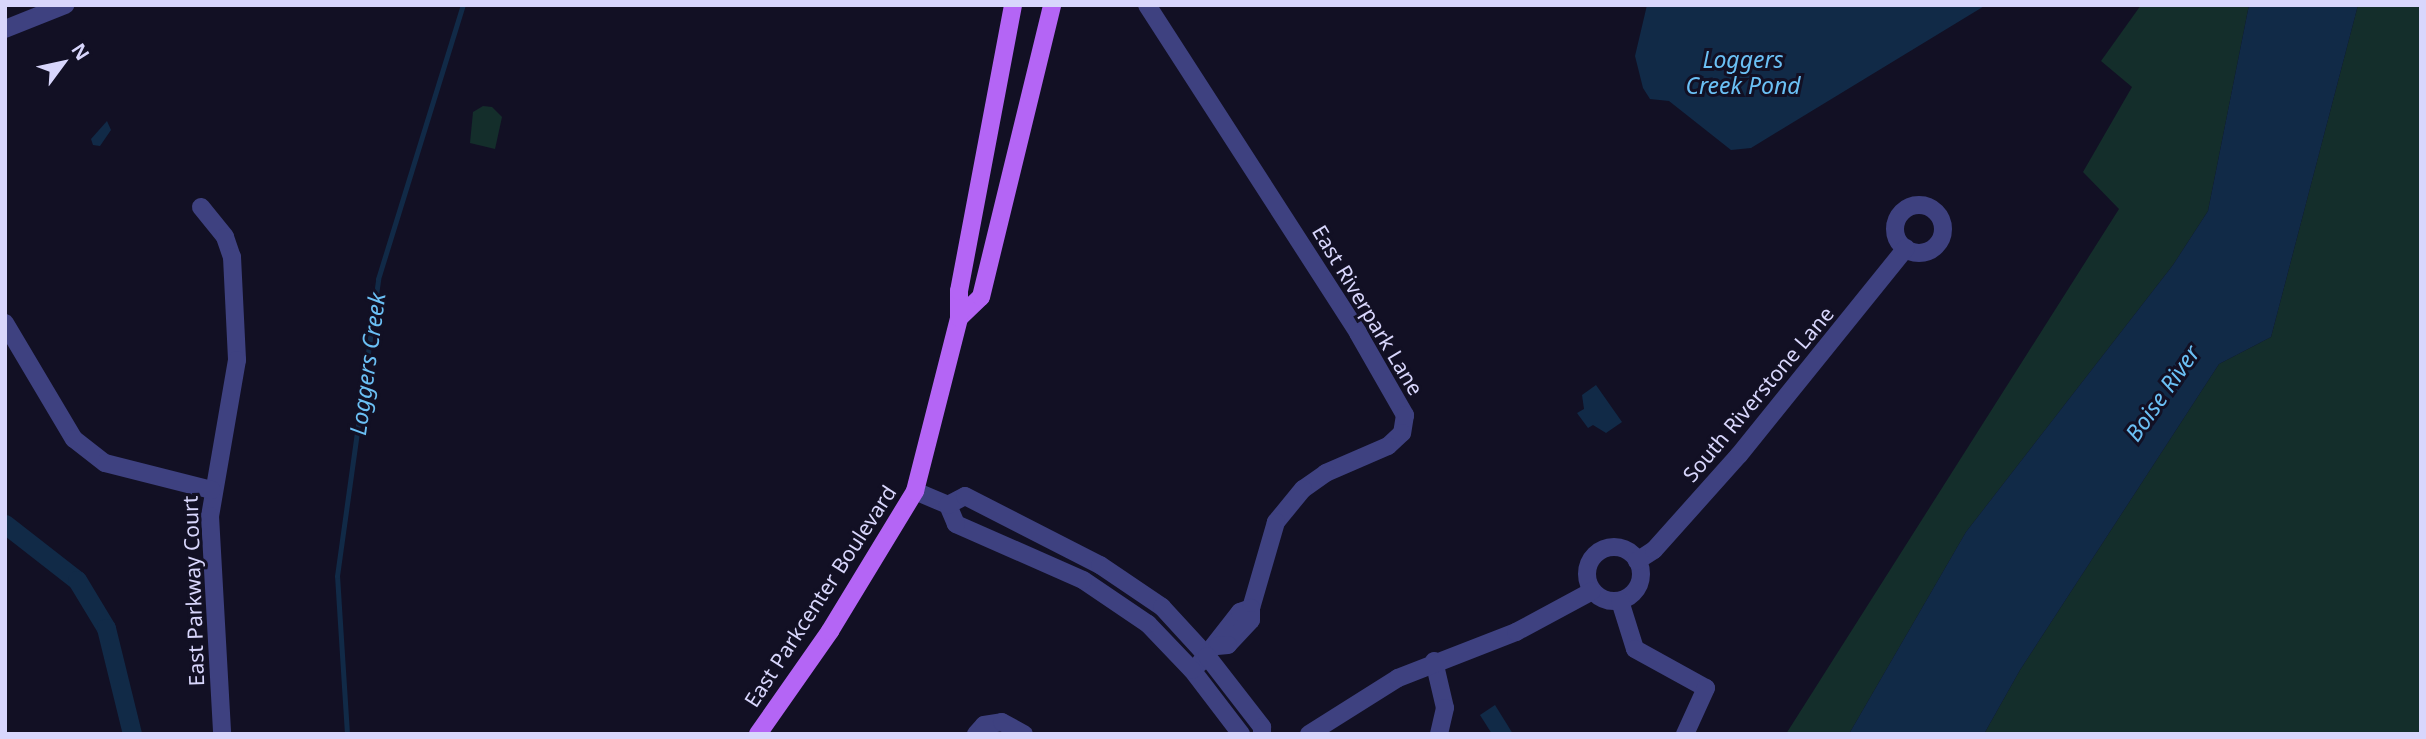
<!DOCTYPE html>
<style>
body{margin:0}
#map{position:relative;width:2426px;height:739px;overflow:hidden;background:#121024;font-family:"Noto Sans",sans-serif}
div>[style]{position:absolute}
.green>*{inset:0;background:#142e2b}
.water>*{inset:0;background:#112a47}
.stream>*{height:5px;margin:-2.5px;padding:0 2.5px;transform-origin:2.5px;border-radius:2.5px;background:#112a47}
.canal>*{height:19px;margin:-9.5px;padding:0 9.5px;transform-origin:9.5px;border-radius:9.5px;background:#112a47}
.minor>*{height:18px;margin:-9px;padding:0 9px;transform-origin:9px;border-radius:9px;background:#3e4180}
.minor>.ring{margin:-9px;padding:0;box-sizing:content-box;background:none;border:18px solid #3e4180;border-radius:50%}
.major>*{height:18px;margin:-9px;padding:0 9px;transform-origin:9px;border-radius:9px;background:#b465f5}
span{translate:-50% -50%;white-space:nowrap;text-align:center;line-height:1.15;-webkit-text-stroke:6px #121024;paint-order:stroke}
.street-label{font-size:21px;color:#d8d6fc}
.water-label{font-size:23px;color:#6bc0f5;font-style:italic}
.frame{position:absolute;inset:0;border:7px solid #d8d6fc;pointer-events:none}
.north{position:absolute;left:28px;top:28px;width:70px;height:70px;-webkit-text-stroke:5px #121024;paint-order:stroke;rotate:57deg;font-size:19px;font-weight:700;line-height:28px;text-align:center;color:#d8d6fc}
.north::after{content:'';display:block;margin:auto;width:24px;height:32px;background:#d8d6fc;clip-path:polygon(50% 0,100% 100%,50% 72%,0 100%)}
</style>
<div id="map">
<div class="green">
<i style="clip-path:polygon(2141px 5px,2249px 5px,2208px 211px,2173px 265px,1966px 532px,1849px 734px,1786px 734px,2119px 209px,2083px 172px,2132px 87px,2101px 61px)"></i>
<i style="clip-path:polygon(2358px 5px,2421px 5px,2421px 734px,1984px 734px,2020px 670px,2219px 364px,2271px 337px)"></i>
<i style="clip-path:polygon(483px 106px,492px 107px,502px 117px,495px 149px,470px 143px,473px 112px)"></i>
</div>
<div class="water">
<i style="clip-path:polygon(1647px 5px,1986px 5px,1751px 148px,1731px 150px,1669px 101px,1650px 99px,1643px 88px,1635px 56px)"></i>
<i style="clip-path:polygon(2249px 5px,2358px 5px,2271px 337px,2219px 364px,2020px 670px,1984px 734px,1849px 734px,1966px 532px,2173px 265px,2208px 211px)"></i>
<i style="clip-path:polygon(107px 121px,111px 130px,100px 146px,93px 145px,91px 139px)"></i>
<i style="clip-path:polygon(1596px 385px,1622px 422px,1606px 433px,1593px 425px,1588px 428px,1577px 413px,1584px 409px,1582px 395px)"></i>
<i style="clip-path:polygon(1495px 705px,1513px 734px,1492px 734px,1480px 715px)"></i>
</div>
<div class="stream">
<i style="left:347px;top:734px;width:158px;rotate:-93.6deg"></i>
<i style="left:337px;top:576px;width:300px;rotate:-82.1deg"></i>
<i style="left:378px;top:279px;width:287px;rotate:-72.8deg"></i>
</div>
<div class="canal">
<i style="left:5px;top:524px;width:91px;rotate:37.9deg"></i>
<i style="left:77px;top:580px;width:56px;rotate:58.9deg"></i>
<i style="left:106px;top:628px;width:109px;rotate:76.2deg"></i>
</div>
<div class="minor">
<i style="left:1147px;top:5px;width:390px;rotate:57.2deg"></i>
<i style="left:1358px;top:333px;width:95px;rotate:60.2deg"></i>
<i style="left:1405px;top:415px;width:18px;rotate:99deg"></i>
<i style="left:1402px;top:433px;width:19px;rotate:137deg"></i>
<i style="left:1388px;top:446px;width:68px;rotate:156.5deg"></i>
<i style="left:1326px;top:473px;width:28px;rotate:145deg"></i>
<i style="left:1303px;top:489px;width:43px;rotate:129.3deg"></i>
<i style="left:1276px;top:522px;width:90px;rotate:106.2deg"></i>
<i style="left:5px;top:29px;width:65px;rotate:-21.8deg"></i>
<i class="ring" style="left:1895px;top:205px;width:30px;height:30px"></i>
<i style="left:201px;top:207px;width:38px;rotate:51deg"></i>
<i style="left:225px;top:237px;width:21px;rotate:71deg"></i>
<i style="left:232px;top:257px;width:103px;rotate:87.2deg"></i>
<i style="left:237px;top:360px;width:158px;rotate:99.8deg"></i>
<i style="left:210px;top:516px;width:218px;rotate:86.8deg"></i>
<i style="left:5px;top:323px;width:135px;rotate:59.3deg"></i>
<i style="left:74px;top:439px;width:39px;rotate:38deg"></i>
<i style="left:105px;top:463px;width:110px;rotate:14.2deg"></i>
<i style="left:915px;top:491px;width:36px;rotate:23deg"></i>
<i class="ring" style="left:1587px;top:547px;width:36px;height:36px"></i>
<i style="left:1637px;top:561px;width:20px;rotate:-33deg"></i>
<i style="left:1654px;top:550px;width:127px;rotate:-48.2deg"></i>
<i style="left:1739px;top:455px;width:266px;rotate:-51.1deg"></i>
<i style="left:1620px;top:601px;width:50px;rotate:72.6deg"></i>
<i style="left:1635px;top:649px;width:81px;rotate:28.8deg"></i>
<i style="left:1706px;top:688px;width:51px;rotate:114.5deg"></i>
<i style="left:1434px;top:661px;width:48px;rotate:76.8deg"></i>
<i style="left:1445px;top:708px;width:27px;rotate:103deg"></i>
<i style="left:1200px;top:663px;width:65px;rotate:-51.9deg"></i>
<i style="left:1240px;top:612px;width:12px;rotate:-20deg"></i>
<i style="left:1251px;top:608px;width:12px;rotate:90deg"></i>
<i style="left:1251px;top:620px;width:34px;rotate:133deg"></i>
<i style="left:1228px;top:645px;width:11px;rotate:175deg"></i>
<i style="left:976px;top:734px;width:12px;rotate:-48deg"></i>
<i style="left:984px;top:725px;width:18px;rotate:-9deg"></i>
<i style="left:1002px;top:722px;width:25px;rotate:29deg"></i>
<i style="left:1241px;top:734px;width:81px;rotate:-127.4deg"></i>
<i style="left:1192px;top:670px;width:64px;rotate:-133.7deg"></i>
<i style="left:1148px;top:624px;width:78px;rotate:-145.9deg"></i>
<i style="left:1083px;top:580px;width:139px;rotate:-156.2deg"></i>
<i style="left:956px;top:524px;width:21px;rotate:-113deg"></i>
<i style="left:948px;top:505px;width:19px;rotate:-28deg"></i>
<i style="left:965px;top:496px;width:152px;rotate:27.1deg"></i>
<i style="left:1100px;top:565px;width:75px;rotate:34.1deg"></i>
<i style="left:1162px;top:607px;width:67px;rotate:47.4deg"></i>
<i style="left:1207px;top:656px;width:90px;rotate:52.2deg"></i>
<i style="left:1262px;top:727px;width:7px;rotate:90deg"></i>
<i style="left:1309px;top:734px;width:105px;rotate:-32.2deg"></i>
<i style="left:1398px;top:678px;width:127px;rotate:-21.3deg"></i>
<i style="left:1516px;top:632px;width:86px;rotate:-28.3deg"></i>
</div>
<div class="major">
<i style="left:959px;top:318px;width:30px;rotate:-44deg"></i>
<i style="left:981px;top:297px;width:301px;rotate:-76.3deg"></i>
<i style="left:758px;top:734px;width:126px;rotate:-55deg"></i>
<i style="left:830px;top:631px;width:164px;rotate:-58.7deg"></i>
<i style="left:915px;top:491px;width:179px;rotate:-75.7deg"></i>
<i style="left:959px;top:318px;width:27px;rotate:-90deg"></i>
<i style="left:959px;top:291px;width:291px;rotate:-79.3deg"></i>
</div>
<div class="street-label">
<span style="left:1368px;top:310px;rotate:59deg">East Riverpark Lane</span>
<span style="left:1758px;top:394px;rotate:-50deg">South Riverstone Lane</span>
<span style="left:193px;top:591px;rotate:-92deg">East Parkway Court</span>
<span style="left:820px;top:596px;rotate:-57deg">East Parkcenter Boulevard</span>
</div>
<div class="water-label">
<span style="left:1743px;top:72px">Loggers<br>Creek Pond</span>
<span style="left:367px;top:364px;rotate:-82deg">Loggers Creek</span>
<span style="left:2162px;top:393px;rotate:-55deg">Boise River</span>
</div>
<div class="frame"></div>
<div class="north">N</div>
</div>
